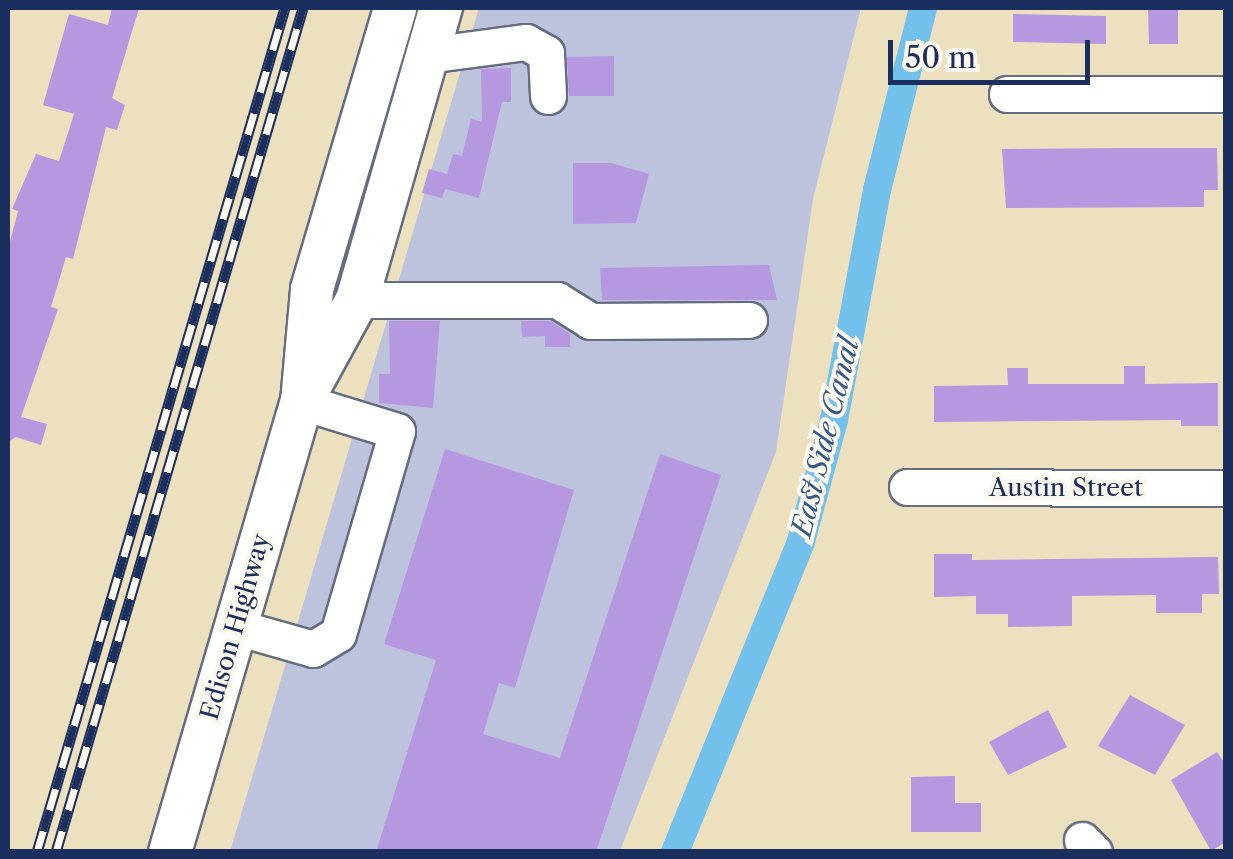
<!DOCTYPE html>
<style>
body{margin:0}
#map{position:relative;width:1233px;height:859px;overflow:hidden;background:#ede0bf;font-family:"Libre Caslon Text",serif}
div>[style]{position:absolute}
.industrial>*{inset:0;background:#bec3dd}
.canal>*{height:28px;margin:-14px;padding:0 14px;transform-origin:14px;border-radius:14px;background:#72c0ec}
.building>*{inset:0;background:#b598df}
.roads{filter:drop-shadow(2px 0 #646d80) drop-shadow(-2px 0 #646d80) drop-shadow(0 2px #646d80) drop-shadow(0 -2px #646d80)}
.minor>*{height:35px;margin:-17.5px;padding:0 17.5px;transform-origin:17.5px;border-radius:17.5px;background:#fff}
.major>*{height:42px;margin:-21px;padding:0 21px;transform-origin:21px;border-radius:21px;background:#fff}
.rail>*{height:11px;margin-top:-5.5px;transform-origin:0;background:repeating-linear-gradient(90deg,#fbf7ec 0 22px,#1b2f5e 0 44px);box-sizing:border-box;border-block:2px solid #1b2f5e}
span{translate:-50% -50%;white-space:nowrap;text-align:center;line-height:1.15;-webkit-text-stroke:8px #fbf7ec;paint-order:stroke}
.street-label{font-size:25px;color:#1b2f5e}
.water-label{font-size:28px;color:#355a89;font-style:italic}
.frame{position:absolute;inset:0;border:10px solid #1b2f5e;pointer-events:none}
.scale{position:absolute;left:888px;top:40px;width:202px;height:45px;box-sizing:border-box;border:5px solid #1b2f5e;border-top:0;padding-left:12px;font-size:30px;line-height:35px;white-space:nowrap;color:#1b2f5e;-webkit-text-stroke:8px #fbf7ec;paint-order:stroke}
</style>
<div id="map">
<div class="industrial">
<i style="clip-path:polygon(479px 8px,861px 8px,813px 199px,776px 452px,620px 851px,230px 852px)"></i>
</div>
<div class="canal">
<i style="left:675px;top:852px;width:336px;rotate:-67.9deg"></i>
<i style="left:801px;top:541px;width:125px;rotate:-74.7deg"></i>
<i style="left:834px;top:420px;width:234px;rotate:-79.4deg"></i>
<i style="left:877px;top:190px;width:188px;rotate:-75.8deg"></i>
</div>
<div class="building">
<i style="clip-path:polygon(112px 8px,139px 8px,112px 98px,125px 105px,117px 130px,106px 127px,73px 259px,66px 257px,51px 307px,58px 309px,21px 417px,47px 424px,41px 445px,16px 437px,8px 442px,8px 249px,18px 211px,12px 209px,36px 154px,59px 161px,74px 114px,43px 105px,69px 14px,108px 25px)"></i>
<i style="clip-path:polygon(1148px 8px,1178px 8px,1178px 44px,1149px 44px)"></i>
<i style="clip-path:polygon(1013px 14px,1106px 16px,1106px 44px,1013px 42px)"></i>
<i style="clip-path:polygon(614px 56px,614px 96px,569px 96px,567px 57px)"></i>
<i style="clip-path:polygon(511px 68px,511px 102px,502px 102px,479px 198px,445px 189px,442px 198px,422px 193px,429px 169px,447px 174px,453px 154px,462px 156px,471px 119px,482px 122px,481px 69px)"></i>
<i style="clip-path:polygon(1116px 148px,1217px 148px,1218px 190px,1204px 190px,1204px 207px,1006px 208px,1002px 149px)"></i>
<i style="clip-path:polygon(573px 163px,611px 163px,649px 174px,636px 223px,573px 224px)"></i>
<i style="clip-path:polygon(769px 265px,777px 300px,602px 300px,600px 268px)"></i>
<i style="clip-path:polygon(389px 321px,440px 321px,433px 408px,379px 403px,379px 374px,390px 374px)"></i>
<i style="clip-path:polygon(521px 321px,551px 321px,570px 334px,570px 347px,545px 347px,545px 336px,522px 337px)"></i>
<i style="clip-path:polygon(1124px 366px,1145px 366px,1145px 384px,1218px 383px,1218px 426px,1181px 426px,1181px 420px,934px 422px,934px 386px,1008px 385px,1007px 368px,1028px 368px,1028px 384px,1124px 384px)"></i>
<i style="clip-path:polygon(445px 449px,574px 490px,515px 688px,499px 683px,483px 734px,560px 758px,660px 454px,721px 475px,596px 852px,376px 852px,436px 660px,384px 644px)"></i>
<i style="clip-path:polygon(934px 554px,972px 554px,972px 560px,1218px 557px,1219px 594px,1202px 594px,1202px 613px,1156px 613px,1156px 595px,1072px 596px,1072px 626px,1008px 627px,1008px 614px,976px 614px,976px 596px,934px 597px)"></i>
<i style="clip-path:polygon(1130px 695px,1185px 725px,1155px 775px,1098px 746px)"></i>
<i style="clip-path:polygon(1048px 710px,1067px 747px,1008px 775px,989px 742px)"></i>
<i style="clip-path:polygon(1217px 752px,1226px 765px,1226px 842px,1211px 851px,1171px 780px)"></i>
<i style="clip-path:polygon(955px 776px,955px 803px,981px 803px,981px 832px,911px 832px,911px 777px)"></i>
</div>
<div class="roads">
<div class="minor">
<i style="left:427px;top:55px;width:100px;rotate:-7.5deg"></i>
<i style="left:526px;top:42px;width:23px;rotate:29deg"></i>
<i style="left:546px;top:53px;width:43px;rotate:87.3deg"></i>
<i style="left:1007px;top:94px;width:219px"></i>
<i style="left:357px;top:300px;width:200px"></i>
<i style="left:557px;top:300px;width:39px;rotate:32deg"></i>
<i style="left:590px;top:321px;width:159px;rotate:-0.4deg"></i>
<i style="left:907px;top:487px;width:319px;rotate:0.2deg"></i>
<i style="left:236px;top:627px;width:80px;rotate:15.9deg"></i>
<i style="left:313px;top:649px;width:29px;rotate:-31deg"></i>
<i style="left:338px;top:634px;width:211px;rotate:-73.8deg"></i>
<i style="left:397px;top:431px;width:99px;rotate:-163deg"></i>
<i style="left:1082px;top:840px;width:17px;rotate:45deg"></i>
</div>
<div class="major">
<i style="left:311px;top:384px;width:96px;rotate:-61.3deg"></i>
<i style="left:357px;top:300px;width:304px;rotate:-74deg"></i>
<i style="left:170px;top:852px;width:469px;rotate:-73.7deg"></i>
<i style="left:302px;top:402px;width:113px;rotate:-84.9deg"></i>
<i style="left:312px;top:289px;width:293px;rotate:-73.5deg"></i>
</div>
</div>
<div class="rail">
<i style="left:37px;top:852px;width:880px;rotate:-73.63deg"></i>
<i style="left:56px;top:852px;width:879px;rotate:-73.69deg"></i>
</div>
<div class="street-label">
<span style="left:1066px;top:488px">Austin Street</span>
<span style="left:236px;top:627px;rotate:-74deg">Edison Highway</span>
</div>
<div class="water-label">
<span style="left:825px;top:437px;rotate:-76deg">East Side Canal</span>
</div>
<div class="frame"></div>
<div class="scale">50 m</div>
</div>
